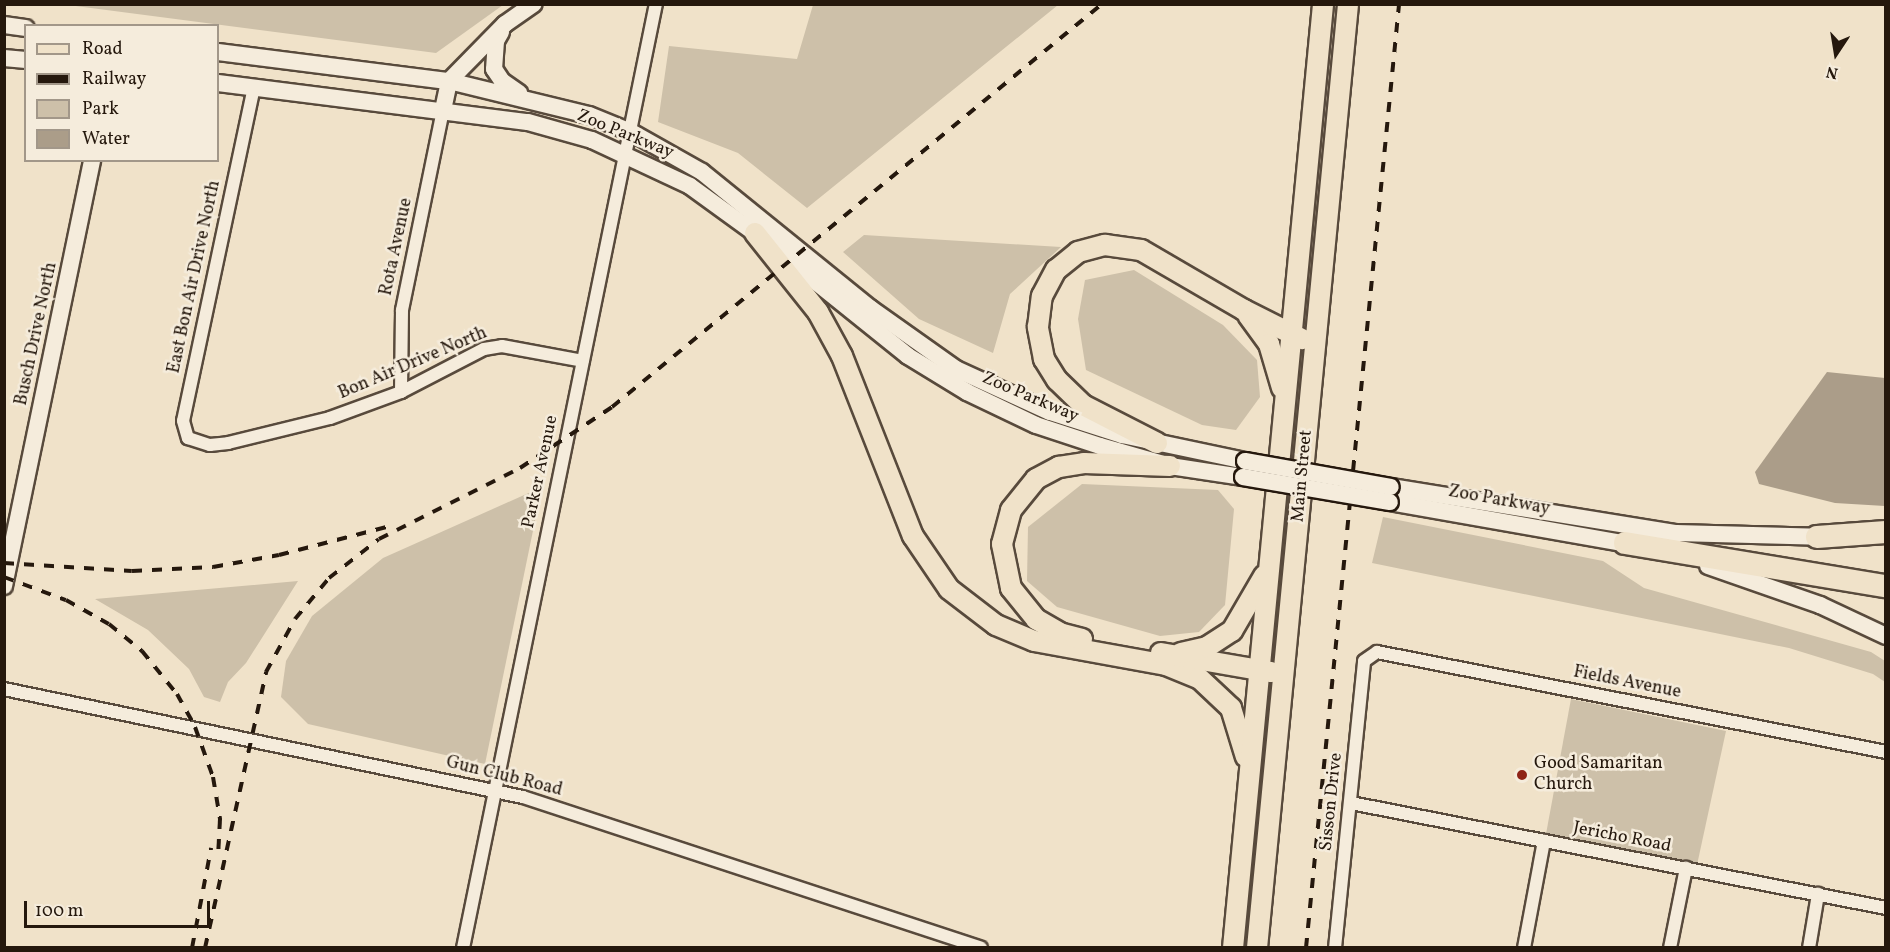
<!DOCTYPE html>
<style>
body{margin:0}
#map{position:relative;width:1890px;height:952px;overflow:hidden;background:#f0e2c9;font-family:Vollkorn,serif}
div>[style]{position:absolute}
.green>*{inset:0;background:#cdc0a9}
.water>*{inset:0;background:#ab9d89}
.roads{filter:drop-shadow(2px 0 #584a3c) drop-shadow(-2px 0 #584a3c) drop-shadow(0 2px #584a3c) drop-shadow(0 -2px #584a3c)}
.street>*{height:12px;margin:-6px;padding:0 6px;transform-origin:6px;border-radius:6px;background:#f5ecdc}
.secondary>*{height:16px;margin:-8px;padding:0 8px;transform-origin:8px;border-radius:8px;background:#f5ecdc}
.primary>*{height:20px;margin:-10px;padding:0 10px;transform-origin:10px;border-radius:10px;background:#f0e2c9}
.highway>*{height:22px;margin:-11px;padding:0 11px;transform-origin:11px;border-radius:11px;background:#f0e2c9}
.rail>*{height:4px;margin-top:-2px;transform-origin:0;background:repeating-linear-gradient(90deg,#25180d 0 10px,transparent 0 20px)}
.bridges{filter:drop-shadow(2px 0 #25180d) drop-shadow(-2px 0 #25180d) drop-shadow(0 2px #25180d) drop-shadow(0 -2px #25180d)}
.secondary-bridge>*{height:16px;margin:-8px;padding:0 8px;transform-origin:8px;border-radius:8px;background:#f5ecdc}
.dots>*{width:16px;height:16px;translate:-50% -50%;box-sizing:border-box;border:3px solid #f5ecdc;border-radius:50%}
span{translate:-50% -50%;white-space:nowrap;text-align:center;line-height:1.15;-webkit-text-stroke:5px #f5ecdc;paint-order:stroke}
.street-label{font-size:18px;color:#25180d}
.poi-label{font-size:18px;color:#25180d}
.left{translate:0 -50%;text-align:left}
.frame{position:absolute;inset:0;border:6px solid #25180d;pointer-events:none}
.legend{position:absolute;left:24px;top:24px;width:195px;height:138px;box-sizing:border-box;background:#f5ecdc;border:2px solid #a29789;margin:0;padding:8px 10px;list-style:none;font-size:18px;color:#25180d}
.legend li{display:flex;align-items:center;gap:12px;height:30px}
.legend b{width:30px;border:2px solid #a29789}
.north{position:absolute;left:1806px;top:24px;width:60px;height:60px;-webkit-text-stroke:4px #f5ecdc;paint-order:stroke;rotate:192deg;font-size:16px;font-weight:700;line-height:24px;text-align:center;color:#25180d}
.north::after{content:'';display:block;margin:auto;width:21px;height:27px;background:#25180d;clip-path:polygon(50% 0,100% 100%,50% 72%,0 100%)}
.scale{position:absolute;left:24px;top:901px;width:186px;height:27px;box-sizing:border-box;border:3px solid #25180d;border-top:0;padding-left:8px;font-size:18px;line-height:21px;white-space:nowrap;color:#25180d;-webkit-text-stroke:4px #f5ecdc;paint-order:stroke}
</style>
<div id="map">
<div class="green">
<i style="clip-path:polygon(68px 5px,503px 4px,503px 5px,436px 53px)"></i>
<i style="clip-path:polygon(813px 5px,813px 4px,1058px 5px,807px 208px,738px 153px,658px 122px,669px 46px,797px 59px)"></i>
<i style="clip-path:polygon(864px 235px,1061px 247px,1010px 294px,993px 353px,919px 319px,843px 252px)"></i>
<i style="clip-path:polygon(1134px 270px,1223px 325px,1257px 360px,1260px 397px,1236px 430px,1202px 425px,1086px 370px,1078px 319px,1085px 280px)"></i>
<i style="clip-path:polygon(1082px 484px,1218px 490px,1234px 509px,1225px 605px,1199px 632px,1160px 636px,1057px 607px,1027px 581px,1028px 527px)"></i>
<i style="clip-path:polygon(542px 487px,485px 764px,308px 724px,281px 697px,286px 661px,312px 616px,383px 558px)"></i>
<i style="clip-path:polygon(1383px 517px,1603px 561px,1644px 588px,1871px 652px,1885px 661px,1885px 682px,1873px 674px,1789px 648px,1372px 563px)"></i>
<i style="clip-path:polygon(298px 581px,246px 663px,228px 682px,220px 702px,204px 697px,189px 669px,148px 630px,95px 599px)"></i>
<i style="clip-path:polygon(1571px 699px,1726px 731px,1697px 865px,1546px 834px)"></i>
</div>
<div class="water">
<i style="clip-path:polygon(1827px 372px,1885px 378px,1885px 506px,1835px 503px,1759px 484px,1755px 472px)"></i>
</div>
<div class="roads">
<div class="street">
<i style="left:254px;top:87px;width:341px;rotate:102deg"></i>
<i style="left:183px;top:421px;width:18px;rotate:74deg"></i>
<i style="left:188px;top:438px;width:23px;rotate:18deg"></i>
<i style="left:210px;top:445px;width:18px;rotate:-6deg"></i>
<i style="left:228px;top:443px;width:105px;rotate:-13.8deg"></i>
<i style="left:330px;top:418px;width:76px;rotate:-20.1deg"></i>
<i style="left:401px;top:392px;width:93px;rotate:-27.4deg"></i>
<i style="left:484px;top:349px;width:18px;rotate:-9deg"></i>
<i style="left:502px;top:346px;width:82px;rotate:10.5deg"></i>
<i style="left:401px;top:392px;width:82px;rotate:-89.3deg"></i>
<i style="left:402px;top:310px;width:204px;rotate:-78.4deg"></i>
<i style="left:4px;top:689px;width:530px;rotate:11.76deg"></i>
<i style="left:523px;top:797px;width:482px;rotate:18.2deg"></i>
<i style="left:1351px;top:803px;width:545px;rotate:11.1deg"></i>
<i style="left:463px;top:948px;width:964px;rotate:-78.45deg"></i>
<i style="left:1335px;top:948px;width:288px;rotate:-84.2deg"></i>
<i style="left:1364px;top:661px;width:16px;rotate:-35deg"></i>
<i style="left:1377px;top:652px;width:519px;rotate:11.11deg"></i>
<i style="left:1524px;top:948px;width:109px;rotate:-79.4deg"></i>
<i style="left:1670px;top:948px;width:82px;rotate:-78.7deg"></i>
<i style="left:1809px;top:948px;width:55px;rotate:-80.5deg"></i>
</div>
<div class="secondary">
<i style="left:4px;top:25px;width:22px;rotate:8deg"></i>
<i style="left:501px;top:32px;width:10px;rotate:119deg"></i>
<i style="left:496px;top:41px;width:28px;rotate:94deg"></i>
<i style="left:494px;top:69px;width:14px;rotate:56deg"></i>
<i style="left:502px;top:81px;width:21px;rotate:35deg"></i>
<i style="left:218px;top:52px;width:233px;rotate:7.2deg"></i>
<i style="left:449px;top:81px;width:144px;rotate:13.7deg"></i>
<i style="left:589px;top:115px;width:45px;rotate:22deg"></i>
<i style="left:631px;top:132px;width:81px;rotate:29.4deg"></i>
<i style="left:702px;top:172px;width:216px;rotate:39deg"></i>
<i style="left:870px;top:308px;width:105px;rotate:35.3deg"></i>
<i style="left:956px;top:369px;width:103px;rotate:24.6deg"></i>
<i style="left:1050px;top:412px;width:76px;rotate:17.7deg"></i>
<i style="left:1122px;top:435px;width:126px;rotate:11.9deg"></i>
<i style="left:4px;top:58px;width:22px;rotate:5deg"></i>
<i style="left:218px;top:83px;width:312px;rotate:7.2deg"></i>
<i style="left:528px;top:122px;width:66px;rotate:15.7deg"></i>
<i style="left:592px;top:140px;width:108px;rotate:25.1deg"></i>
<i style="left:690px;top:186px;width:80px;rotate:35.9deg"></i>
<i style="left:755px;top:233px;width:196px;rotate:38.8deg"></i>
<i style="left:908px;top:356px;width:69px;rotate:31.4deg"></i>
<i style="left:967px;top:392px;width:76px;rotate:25.6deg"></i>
<i style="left:1036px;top:425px;width:67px;rotate:18.2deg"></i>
<i style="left:1100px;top:446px;width:73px;rotate:15.9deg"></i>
<i style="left:1170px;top:466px;width:74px;rotate:8.6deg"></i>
<i style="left:443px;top:110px;width:30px;rotate:-78deg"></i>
<i style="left:449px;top:81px;width:80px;rotate:-45.5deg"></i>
<i style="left:505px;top:24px;width:35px;rotate:-35deg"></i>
<i style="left:1391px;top:487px;width:289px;rotate:9.2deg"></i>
<i style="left:1676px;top:533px;width:152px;rotate:1.5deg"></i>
<i style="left:1390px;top:502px;width:248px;rotate:10deg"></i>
<i style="left:1708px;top:566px;width:119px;rotate:19.2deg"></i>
<i style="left:1820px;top:605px;width:73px;rotate:25.2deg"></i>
<i style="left:4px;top:586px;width:435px;rotate:-78.3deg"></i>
</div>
<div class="primary">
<i style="left:755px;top:233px;width:101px;rotate:51.4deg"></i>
<i style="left:818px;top:312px;width:50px;rotate:61.4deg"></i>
<i style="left:842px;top:356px;width:193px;rotate:68.5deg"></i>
<i style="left:913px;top:536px;width:64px;rotate:55.8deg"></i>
<i style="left:949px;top:589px;width:59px;rotate:37.5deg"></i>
<i style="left:996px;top:625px;width:41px;rotate:22.8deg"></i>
<i style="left:1034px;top:641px;width:134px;rotate:10.3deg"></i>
<i style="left:1166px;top:665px;width:35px;rotate:22deg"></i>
<i style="left:1199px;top:678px;width:44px;rotate:43.2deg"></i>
<i style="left:1231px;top:708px;width:51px;rotate:73deg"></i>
<i style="left:1248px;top:315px;width:36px;rotate:54deg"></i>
<i style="left:1269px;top:344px;width:46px;rotate:73.5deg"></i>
<i style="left:1157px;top:443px;width:83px;rotate:-152.8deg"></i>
<i style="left:1083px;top:405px;width:36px;rotate:-136deg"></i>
<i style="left:1057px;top:380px;width:25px;rotate:-122deg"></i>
<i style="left:1044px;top:359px;width:33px;rotate:-101deg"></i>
<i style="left:1038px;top:327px;width:31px;rotate:-83deg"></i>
<i style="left:1042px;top:296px;width:30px;rotate:-62deg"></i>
<i style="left:1056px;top:270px;width:28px;rotate:-39deg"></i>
<i style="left:1078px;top:252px;width:28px;rotate:-15deg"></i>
<i style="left:1105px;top:245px;width:36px;rotate:8deg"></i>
<i style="left:1141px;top:250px;width:119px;rotate:30.2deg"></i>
<i style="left:1244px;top:310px;width:65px;rotate:26.6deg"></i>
<i style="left:1082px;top:639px;width:23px;rotate:-165deg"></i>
<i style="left:1060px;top:633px;width:28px;rotate:-150deg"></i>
<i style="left:1036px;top:619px;width:40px;rotate:-129deg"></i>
<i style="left:1011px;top:588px;width:45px;rotate:-101.6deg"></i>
<i style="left:1002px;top:544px;width:35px;rotate:-75deg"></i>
<i style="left:1011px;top:510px;width:40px;rotate:-51deg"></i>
<i style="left:1036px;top:479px;width:26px;rotate:-28deg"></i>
<i style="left:1059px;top:467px;width:25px;rotate:-9deg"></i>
<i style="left:1084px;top:463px;width:86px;rotate:2deg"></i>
<i style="left:1161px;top:653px;width:112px;rotate:9.8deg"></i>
<i style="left:1181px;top:653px;width:27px;rotate:-13deg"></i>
<i style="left:1207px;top:647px;width:30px;rotate:-33deg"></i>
<i style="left:1232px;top:631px;width:64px;rotate:-59.8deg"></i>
<i style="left:1233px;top:948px;width:948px;rotate:-84.55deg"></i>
<i style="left:1257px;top:948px;width:948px;rotate:-84.49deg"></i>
</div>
<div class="highway">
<i style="left:1817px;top:537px;width:69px;rotate:-4.1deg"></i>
<i style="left:1625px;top:543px;width:265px;rotate:9.4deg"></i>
</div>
</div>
<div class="rail">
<i style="left:4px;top:563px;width:128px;rotate:3.6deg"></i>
<i style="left:132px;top:571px;width:81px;rotate:-2.8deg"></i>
<i style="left:213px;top:567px;width:67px;rotate:-10.3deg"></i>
<i style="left:279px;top:555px;width:115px;rotate:-14.6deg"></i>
<i style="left:4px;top:577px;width:66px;rotate:20.4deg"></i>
<i style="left:66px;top:600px;width:49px;rotate:29.2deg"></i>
<i style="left:109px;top:624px;width:43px;rotate:39.3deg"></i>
<i style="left:142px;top:651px;width:55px;rotate:50.9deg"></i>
<i style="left:177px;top:694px;width:38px;rotate:61deg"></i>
<i style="left:195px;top:727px;width:53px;rotate:70.2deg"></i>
<i style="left:213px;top:777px;width:43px;rotate:80.5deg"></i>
<i style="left:220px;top:819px;width:38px;rotate:93deg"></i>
<i style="left:192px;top:948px;width:102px;rotate:-79.2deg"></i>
<i style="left:205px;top:948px;width:283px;rotate:-77.5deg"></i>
<i style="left:266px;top:672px;width:60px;rotate:-61.3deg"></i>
<i style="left:295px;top:619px;width:53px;rotate:-50.3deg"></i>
<i style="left:329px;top:578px;width:63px;rotate:-38deg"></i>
<i style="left:379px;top:539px;width:158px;rotate:-26.7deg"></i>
<i style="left:520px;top:468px;width:110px;rotate:-33.5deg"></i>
<i style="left:612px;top:407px;width:634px;rotate:-39.44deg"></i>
<i style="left:1306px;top:948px;width:949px;rotate:-84.37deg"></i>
</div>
<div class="bridges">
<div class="secondary-bridge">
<i style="left:1245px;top:461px;width:148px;rotate:10.1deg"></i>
<i style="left:1243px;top:477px;width:149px;rotate:9.7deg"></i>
</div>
</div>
<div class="dots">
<i style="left:1522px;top:775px;background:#8f2418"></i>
</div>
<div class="street-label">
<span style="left:625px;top:135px;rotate:22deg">Zoo Parkway</span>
<span style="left:397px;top:247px;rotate:-78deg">Rota Avenue</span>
<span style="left:195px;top:277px;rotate:-78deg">East Bon Air Drive North</span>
<span style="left:37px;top:334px;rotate:-78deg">Busch Drive North</span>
<span style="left:413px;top:364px;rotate:-23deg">Bon Air Drive North</span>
<span style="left:1030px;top:398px;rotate:23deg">Zoo Parkway</span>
<span style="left:541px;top:472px;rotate:-78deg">Parker Avenue</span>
<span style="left:1303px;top:476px;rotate:-85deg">Main Street</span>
<span style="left:1499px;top:501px;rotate:10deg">Zoo Parkway</span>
<span style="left:1627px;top:683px;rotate:11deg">Fields Avenue</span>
<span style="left:504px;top:777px;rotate:14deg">Gun Club Road</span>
<span style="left:1332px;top:802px;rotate:-84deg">Sisson Drive</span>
<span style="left:1622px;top:838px;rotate:11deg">Jericho Road</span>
</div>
<div class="poi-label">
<span class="left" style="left:1534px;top:775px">Good Samaritan<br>Church</span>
</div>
<div class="frame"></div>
<ul class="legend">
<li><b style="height:8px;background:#f0e2c9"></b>Road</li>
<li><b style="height:8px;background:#25180d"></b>Railway</li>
<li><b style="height:16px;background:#cdc0a9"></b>Park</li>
<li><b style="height:16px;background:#ab9d89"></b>Water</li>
</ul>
<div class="north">N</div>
<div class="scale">100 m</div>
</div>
